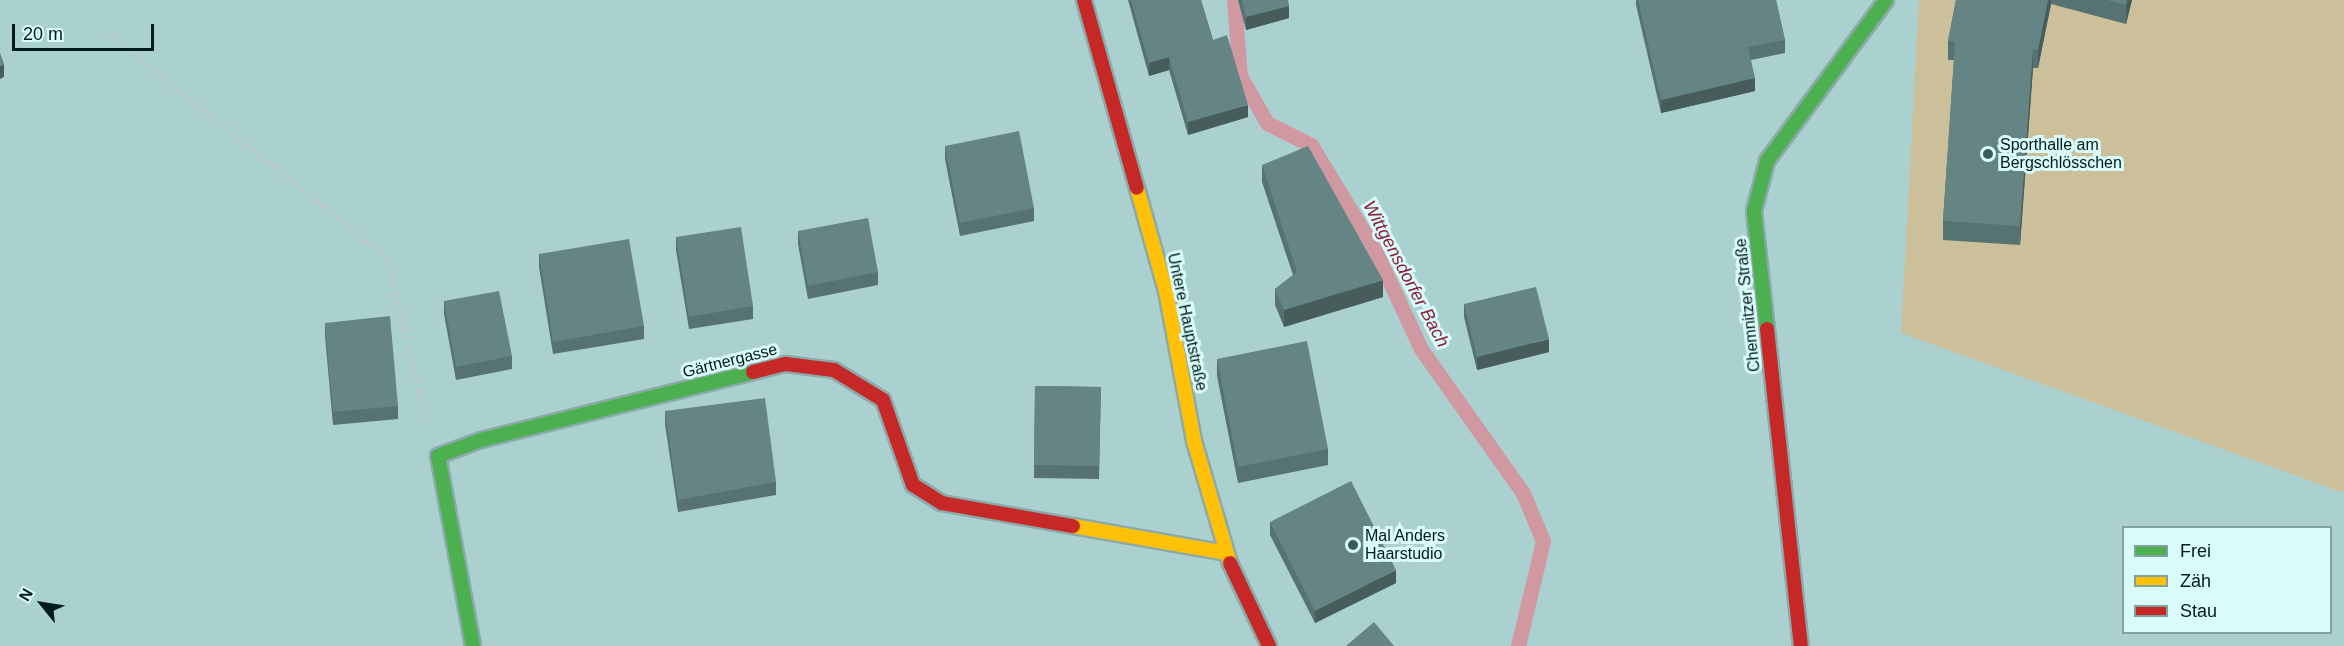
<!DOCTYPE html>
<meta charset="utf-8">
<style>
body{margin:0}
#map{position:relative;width:2344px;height:646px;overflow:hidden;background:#aad1d0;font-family:Helvetica,sans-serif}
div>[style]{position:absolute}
.green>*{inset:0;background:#ccc09a}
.stream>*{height:15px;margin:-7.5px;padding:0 7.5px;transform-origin:7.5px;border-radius:7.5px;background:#d098a0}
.path>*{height:4px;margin-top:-2px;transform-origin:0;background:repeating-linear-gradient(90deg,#bbc6c6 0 4.5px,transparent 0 9px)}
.roads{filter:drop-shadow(2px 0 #8baaa9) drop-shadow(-2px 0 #8baaa9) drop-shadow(0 2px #8baaa9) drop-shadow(0 -2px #8baaa9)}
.fast>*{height:14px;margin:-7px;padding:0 7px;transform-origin:7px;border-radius:7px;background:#4caf50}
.slow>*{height:14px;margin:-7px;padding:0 7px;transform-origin:7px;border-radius:7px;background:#ffc107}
.jam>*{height:14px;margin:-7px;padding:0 7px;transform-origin:7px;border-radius:7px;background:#c62828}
.wall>*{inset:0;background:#567272}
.shaded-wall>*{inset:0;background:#465d5c}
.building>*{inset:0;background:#648584}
.dots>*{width:16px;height:16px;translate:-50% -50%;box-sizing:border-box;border:3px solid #d9fcfa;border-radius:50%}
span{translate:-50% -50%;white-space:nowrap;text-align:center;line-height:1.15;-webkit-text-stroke:6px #d9fcfa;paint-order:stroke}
.poi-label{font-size:16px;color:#001b1a}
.left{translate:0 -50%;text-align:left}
.street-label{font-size:16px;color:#001b1a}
.water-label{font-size:18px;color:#8f1d38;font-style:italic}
.legend{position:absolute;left:2122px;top:526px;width:210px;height:108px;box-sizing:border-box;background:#d9fcfa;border:2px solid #82a2a0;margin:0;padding:8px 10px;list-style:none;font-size:18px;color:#001b1a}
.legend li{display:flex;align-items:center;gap:12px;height:30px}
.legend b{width:30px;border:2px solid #82a2a0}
.north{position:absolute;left:12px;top:574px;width:60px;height:60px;-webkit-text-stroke:4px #d9fcfa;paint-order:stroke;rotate:300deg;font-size:16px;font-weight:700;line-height:24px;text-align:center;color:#001b1a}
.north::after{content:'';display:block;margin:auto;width:21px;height:27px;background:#001b1a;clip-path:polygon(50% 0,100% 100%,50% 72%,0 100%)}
.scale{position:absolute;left:12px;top:24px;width:142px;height:27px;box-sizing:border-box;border:3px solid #001b1a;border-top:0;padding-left:8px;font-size:18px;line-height:21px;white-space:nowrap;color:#001b1a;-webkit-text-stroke:4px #d9fcfa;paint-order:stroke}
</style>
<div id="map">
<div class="green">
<i style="clip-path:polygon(1919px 0,2344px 0,2344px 493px,1901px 333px)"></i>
</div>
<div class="stream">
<i style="left:1234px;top:0;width:76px;rotate:85.5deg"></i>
<i style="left:1240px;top:76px;width:54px;rotate:60.1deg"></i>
<i style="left:1267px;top:123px;width:49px;rotate:26.6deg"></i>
<i style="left:1311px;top:145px;width:125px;rotate:58.7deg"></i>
<i style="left:1376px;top:252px;width:107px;rotate:65.1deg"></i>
<i style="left:1421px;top:349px;width:176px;rotate:54.7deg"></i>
<i style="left:1523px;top:493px;width:52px;rotate:67.4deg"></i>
<i style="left:1543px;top:541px;width:108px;rotate:103.4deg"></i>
</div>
<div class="path">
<i style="left:111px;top:37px;width:353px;rotate:38.6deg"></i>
<i style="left:387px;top:257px;width:165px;rotate:76.7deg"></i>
</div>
<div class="roads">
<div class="fast">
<i style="left:1767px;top:329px;width:119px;rotate:-96.3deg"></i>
<i style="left:1754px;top:211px;width:52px;rotate:-75.4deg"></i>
<i style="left:1767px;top:161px;width:200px;rotate:-53.5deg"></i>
<i style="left:473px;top:646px;width:193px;rotate:-100.4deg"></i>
<i style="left:438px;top:456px;width:46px;rotate:-20.4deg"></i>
<i style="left:481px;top:440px;width:280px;rotate:-14deg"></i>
</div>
<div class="slow">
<i style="left:1137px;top:188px;width:107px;rotate:74.3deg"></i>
<i style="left:1166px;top:291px;width:153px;rotate:79.4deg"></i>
<i style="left:1194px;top:441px;width:127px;rotate:73.6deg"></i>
<i style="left:1073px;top:526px;width:155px;rotate:10deg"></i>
</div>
<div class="jam">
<i style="left:1084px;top:0;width:195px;rotate:74.3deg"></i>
<i style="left:1767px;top:329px;width:319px;rotate:83.9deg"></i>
<i style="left:753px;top:372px;width:34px;rotate:-14deg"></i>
<i style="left:786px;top:364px;width:48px;rotate:7.1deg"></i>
<i style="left:834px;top:370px;width:57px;rotate:31.5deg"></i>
<i style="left:883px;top:400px;width:90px;rotate:70.6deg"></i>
<i style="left:913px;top:485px;width:34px;rotate:32deg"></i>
<i style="left:942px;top:503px;width:133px;rotate:10deg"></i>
<i style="left:1230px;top:563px;width:92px;rotate:64.8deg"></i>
</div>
</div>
<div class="wall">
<i style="clip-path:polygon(1128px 0,1201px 0,1213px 40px,1248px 117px,1188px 135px,1169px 70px,1149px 76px)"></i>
<i style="clip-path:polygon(1238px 0,1288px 0,1289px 18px,1246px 30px)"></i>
<i style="clip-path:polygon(1636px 0,1776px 0,1785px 40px,1785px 53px,1751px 60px,1755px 91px,1661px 113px,1636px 5px)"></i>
<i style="clip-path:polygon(1956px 0,2132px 0,2126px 24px,2051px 4px,2038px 68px,2033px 68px,2020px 245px,1943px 240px,1943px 221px,1954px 60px,1948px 60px,1948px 41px)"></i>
<i style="clip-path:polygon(945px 146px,1034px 208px,1034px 221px,960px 236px,945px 159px)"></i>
<i style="clip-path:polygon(1262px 165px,1383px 297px,1284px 327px,1275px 305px,1275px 289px,1293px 275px,1262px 182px)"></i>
<i style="clip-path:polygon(798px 231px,878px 272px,878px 285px,808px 299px,798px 244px)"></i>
<i style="clip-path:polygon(676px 237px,753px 306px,753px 319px,689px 329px,676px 250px)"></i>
<i style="clip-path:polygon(539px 254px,644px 326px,644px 339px,553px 354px,539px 267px)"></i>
<i style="clip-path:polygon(444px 301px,512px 356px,512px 369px,456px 380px,444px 314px)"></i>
<i style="clip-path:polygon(1464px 304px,1549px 352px,1477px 370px,1464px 317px)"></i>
<i style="clip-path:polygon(325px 323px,398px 406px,398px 419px,333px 425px,325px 336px)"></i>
<i style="clip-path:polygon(1217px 359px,1328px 449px,1328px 465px,1238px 483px,1217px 376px)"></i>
<i style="clip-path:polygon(1035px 386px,1101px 387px,1099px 479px,1034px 478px)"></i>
<i style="clip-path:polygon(665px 411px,776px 482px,776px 495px,678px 512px,665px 424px)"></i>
<i style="clip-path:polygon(1270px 522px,1396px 583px,1315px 623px,1270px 535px)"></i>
</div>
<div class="shaded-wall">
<i style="clip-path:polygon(2048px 0,2051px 0,2051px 4px,2038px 68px,2038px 50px)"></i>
<i style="clip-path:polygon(2127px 0,2132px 0,2126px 24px,2126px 5px)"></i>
<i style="clip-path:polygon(1289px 6px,1289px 18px,1246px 30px,1246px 17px)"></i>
<i style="clip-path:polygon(2033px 49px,2033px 68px,2020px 245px,2020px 226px)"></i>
<i style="clip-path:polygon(1169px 57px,1169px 70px,1149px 76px,1149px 63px)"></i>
<i style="clip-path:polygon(4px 64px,4px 77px,0 79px,0 66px)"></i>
<i style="clip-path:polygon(1755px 78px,1755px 91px,1661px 113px,1661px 100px)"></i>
<i style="clip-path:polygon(1248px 105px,1248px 117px,1188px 135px,1188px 122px)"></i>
<i style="clip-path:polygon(1383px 280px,1383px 297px,1284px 327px,1284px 310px)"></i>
<i style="clip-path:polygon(1549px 339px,1549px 352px,1477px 370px,1477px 357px)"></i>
<i style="clip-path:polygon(1396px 570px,1396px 583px,1315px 623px,1315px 611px)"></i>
</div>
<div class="building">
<i style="clip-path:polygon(1131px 0,1201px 0,1213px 40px,1227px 35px,1248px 105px,1188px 122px,1169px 57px,1149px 63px)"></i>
<i style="clip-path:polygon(1242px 0,1288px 0,1289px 6px,1246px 17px)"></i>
<i style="clip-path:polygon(1638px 0,1776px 0,1785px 40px,1748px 47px,1755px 78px,1661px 100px)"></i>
<i style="clip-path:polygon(1956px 0,2048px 0,2038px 50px,2033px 49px,2020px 226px,1943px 221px,1955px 42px,1948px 41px)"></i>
<i style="clip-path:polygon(2107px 0,2127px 0,2126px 5px)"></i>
<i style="clip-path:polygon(0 53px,4px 64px,0 66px)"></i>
<i style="clip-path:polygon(1019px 131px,1034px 208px,960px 223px,945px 146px)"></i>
<i style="clip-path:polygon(1308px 146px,1383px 280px,1284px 310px,1275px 289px,1297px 272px,1262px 165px)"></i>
<i style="clip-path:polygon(868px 218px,878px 272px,808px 286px,798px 231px)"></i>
<i style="clip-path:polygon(741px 227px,753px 306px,689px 317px,676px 237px)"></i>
<i style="clip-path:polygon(629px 239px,644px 326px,553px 342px,539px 254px)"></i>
<i style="clip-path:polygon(1536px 287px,1549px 339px,1477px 357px,1464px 304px)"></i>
<i style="clip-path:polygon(499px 291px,512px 356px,456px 367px,444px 301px)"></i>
<i style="clip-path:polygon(390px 316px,398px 406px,333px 412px,325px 323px)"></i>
<i style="clip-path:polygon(1307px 341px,1328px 449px,1238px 467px,1217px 359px)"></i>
<i style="clip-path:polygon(1035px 386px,1101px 387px,1099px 466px,1034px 465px)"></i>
<i style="clip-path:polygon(765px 398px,776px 482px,678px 500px,665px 411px)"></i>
<i style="clip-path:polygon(1351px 481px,1396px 570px,1315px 611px,1270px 522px)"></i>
<i style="clip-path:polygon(1374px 622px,1394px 646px,1346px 646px)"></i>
</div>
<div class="dots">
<i style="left:1988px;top:154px;background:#3b5b5a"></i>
<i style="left:1353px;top:545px;background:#3b5b5a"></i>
</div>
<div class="poi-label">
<span class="left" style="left:2000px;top:154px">Sporthalle am<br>Bergschlösschen</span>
<span class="left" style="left:1365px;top:545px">Mal Anders<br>Haarstudio</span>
</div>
<div class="street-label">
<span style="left:1748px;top:305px;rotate:-96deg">Chemnitzer Straße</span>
<span style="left:1187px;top:322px;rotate:78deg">Untere Hauptstraße</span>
<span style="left:730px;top:361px;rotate:-14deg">Gärtnergasse</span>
</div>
<div class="water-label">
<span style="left:1406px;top:274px;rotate:62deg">Wittgensdorfer Bach</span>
</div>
<ul class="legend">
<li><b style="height:8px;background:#4caf50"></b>Frei</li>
<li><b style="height:8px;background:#ffc107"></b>Zäh</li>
<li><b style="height:8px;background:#c62828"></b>Stau</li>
</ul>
<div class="north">N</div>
<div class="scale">20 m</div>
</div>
